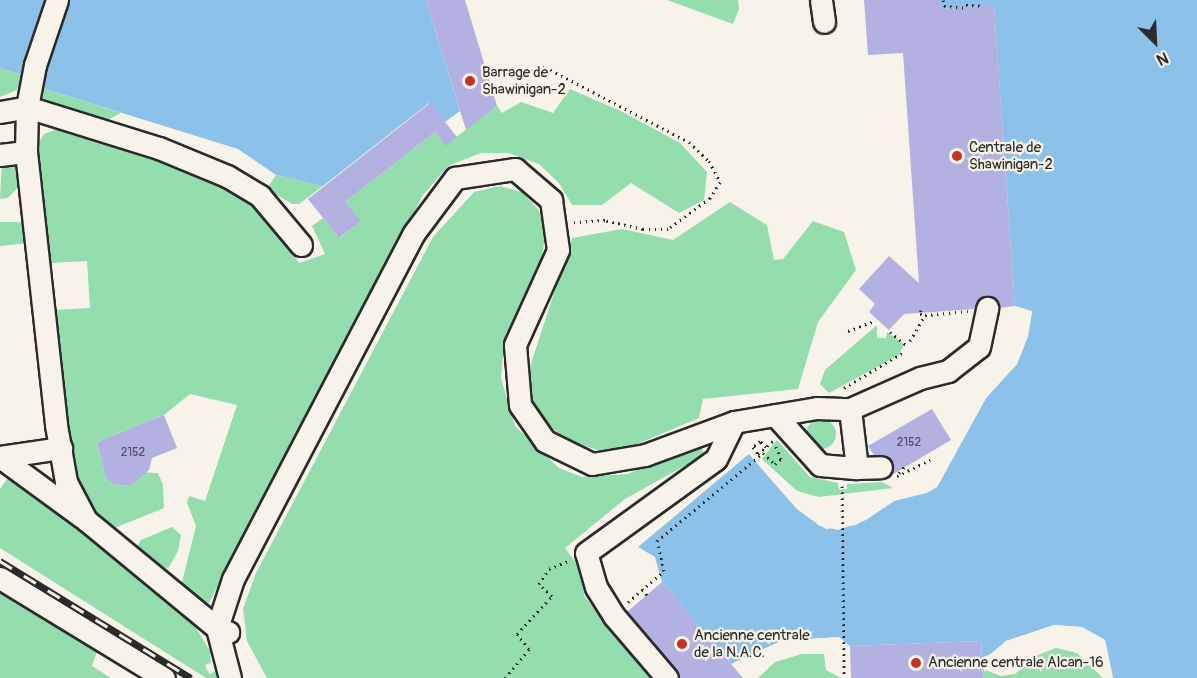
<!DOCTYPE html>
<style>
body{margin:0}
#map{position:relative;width:1197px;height:678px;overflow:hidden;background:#f7f3e8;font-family:Pangolin,sans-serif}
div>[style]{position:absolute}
.green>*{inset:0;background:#94ddad}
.round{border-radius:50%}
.water>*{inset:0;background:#8cc1e9}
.pier>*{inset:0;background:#f7f3e8}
.building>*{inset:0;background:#b3b1e2}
.path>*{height:3px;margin-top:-1.5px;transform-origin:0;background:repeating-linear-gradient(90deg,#2b2b2b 0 1.5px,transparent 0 6px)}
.roads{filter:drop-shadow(2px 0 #2b2b2b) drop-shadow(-2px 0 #2b2b2b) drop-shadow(0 2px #2b2b2b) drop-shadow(0 -2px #2b2b2b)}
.minor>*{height:21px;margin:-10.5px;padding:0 10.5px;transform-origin:10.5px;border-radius:10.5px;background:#f7f3e8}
.rail>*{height:7px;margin-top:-3.5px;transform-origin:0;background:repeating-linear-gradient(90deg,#f7f3e8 0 14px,#2b2b2b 0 28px);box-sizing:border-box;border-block:2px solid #2b2b2b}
.dots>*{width:16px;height:16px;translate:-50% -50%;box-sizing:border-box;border:3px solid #f7f3e8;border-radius:50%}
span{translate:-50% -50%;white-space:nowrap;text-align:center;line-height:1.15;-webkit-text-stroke:4.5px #f7f3e8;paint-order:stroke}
.number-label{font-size:12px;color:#4d4c59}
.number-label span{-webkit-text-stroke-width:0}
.poi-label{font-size:15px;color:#2b2b2b}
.left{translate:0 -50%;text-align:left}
.north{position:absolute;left:1125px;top:12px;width:60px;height:60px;-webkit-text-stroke:4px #f7f3e8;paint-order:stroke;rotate:156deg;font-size:16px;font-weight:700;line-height:24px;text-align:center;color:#2b2b2b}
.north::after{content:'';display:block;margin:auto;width:21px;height:27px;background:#2b2b2b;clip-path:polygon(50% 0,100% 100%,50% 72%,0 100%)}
</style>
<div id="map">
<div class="green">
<i style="clip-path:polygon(667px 0,738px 0,739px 9px,733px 24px)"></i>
<i style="clip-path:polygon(0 68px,24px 76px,17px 90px,0 97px)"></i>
<i style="clip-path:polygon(37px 80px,45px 89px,121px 113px,104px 122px,52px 106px,41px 98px)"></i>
<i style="clip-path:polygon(570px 89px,623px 112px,680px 143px,707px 172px,704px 200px,679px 213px,631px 183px,602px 205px,572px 205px,559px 183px,539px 164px,508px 153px,481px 153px,448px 166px,423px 195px,209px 603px,184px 593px,181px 586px,196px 526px,187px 503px,189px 496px,205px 501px,237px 405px,190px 394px,164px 415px,97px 442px,105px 476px,112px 484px,130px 486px,139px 472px,158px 473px,163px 485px,164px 508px,112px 529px,95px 516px,72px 467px,54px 310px,90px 308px,87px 261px,51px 263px,34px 168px,36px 147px,44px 134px,58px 129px,137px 150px,215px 179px,262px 207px,299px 263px,325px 254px,312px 226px,323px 218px,340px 238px,360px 221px,345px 202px,435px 132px,446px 145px,497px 106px,502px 113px,521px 102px,553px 113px)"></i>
<i style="clip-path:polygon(14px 161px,19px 165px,20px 185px,8px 198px,0 199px,2px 162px)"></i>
<i style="clip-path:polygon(276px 175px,323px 186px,299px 204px,292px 204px,267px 189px)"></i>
<i style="clip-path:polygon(500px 186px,522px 192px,538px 209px,546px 230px,542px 256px,504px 343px,501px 378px,515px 426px,559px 468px,582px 477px,628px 474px,695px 444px,702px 446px,703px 453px,695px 460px,625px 499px,565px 548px,584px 574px,587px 586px,584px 596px,653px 678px,267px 678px,247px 641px,243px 609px,256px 573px,433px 237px,474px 192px)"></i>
<i style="clip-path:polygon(730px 202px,767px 225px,774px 260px,783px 259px,813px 221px,844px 232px,856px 270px,818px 322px,798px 389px,703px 399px,699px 418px,623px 450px,603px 452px,566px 439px,544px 423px,533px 406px,527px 376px,572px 238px,622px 229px,673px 240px)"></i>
<i style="clip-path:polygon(0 222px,19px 222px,26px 226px,30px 243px,0 246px)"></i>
<i style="clip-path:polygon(877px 325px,877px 338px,886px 338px,887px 332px,904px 344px,899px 355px,829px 393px,820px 384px,825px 370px)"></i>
<i class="round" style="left:806px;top:419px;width:30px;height:30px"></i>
<i style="clip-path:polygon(777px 440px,810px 477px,838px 483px,839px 490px,847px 489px,847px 484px,882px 482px,893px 488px,819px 497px,797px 491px,762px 459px)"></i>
<i style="clip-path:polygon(10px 475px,193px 623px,210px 651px,211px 663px,205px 665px,209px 674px,217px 671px,219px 678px,206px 678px,0 548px,0 489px)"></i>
<i style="clip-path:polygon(172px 527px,181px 535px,178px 551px,169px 567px,156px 571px,134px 552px,141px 540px)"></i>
<i style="clip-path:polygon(0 588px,100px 643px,92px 666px,111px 678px,0 678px)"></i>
<i style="clip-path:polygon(1056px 648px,1077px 653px,1103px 678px,983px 678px,983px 669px,1001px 676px,1015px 674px,1038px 655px)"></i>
<i style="clip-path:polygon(802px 654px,824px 654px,826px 670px,841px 678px,758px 678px,775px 662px)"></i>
</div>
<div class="water">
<i style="clip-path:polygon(0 0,426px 0,460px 111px,445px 122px,429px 103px,323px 186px,276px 175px,238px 149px,45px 89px,37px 80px,0 68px)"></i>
<i style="clip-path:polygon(941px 0,1197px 0,1197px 678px,1113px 678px,1105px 640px,1082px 627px,1054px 625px,1006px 641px,997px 651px,982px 658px,981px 641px,850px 646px,839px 637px,781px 641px,731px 664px,662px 582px,655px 557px,638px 547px,749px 454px,797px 509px,820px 526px,838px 530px,866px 520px,894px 501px,937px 487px,986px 398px,1017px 364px,1028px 336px,1032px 312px,1015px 306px,994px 6px,941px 9px)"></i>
</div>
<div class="pier">
<i style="clip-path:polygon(1015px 306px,1032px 311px,1028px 336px,1017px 364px,986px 398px,937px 487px,927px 493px,894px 501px,856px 525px,826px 529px,797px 509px,749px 454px,799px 507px,827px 525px,855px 522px,893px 498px,926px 490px,935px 485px,983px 396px,1015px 362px,1029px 313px)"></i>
<i style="clip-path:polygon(1054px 625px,1082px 627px,1105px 640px,1113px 678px,1103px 642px,1081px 630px,1055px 628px,1008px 643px,999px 654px,982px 661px,1006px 641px)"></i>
<i style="clip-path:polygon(839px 637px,850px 649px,838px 640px,782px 644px,731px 664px,781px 641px)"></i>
</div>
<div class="building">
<i style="clip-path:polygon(426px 0,465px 0,497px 106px,466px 130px)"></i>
<i style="clip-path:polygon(864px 0,941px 0,941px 9px,994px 5px,1015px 306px,999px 308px,995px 298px,984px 296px,974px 309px,904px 314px,889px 330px,869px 312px,875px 304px,859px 289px,889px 256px,919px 283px,903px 53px,868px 55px)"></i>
<i style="clip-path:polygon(430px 103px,457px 137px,446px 146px,435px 132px,345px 202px,361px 221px,339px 238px,308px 199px)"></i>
<i style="clip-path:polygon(932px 409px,951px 440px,890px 476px,891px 460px,874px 455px,868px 446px)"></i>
<i style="clip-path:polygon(164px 415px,177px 448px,152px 458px,149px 470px,130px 486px,112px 484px,105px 476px,97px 442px)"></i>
<i style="clip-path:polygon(662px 582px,731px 664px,743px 678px,679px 678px,627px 612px)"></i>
<i style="clip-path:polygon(981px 641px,983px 678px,851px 678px,850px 646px)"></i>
</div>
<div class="path">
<i style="left:943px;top:0;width:6px;rotate:81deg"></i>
<i style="left:944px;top:6px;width:22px;rotate:5deg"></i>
<i style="left:966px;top:5px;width:18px;rotate:3deg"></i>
<i style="left:520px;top:74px;width:26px;rotate:-16deg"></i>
<i style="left:545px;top:67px;width:162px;rotate:27.5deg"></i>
<i style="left:689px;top:142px;width:28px;rotate:44deg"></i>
<i style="left:709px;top:161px;width:24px;rotate:62deg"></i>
<i style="left:720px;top:182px;width:19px;rotate:122deg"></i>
<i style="left:710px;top:198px;width:52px;rotate:143.6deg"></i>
<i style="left:668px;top:229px;width:25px;rotate:180deg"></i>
<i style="left:643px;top:229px;width:39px;rotate:-167deg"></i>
<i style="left:605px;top:220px;width:31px;rotate:176deg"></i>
<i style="left:921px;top:310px;width:4px;rotate:104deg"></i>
<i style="left:920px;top:314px;width:5px;rotate:11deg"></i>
<i style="left:848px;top:331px;width:30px;rotate:-21deg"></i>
<i style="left:890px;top:332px;width:22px;rotate:39deg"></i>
<i style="left:910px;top:341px;width:30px;rotate:-60deg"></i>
<i style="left:925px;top:315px;width:43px;rotate:-5.3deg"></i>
<i style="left:844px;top:388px;width:70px;rotate:-31deg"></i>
<i style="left:766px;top:447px;width:8px;rotate:-135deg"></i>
<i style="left:760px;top:441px;width:9px;rotate:139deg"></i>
<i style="left:753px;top:447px;width:9px;rotate:54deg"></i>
<i style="left:758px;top:454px;width:20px;rotate:-41deg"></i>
<i style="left:899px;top:473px;width:8px;rotate:-50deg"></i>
<i style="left:897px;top:476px;width:37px;rotate:-26deg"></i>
<i style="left:842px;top:486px;width:192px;rotate:89.4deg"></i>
<i style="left:642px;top:589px;width:8px;rotate:50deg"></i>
<i style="left:628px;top:602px;width:48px;rotate:-40.7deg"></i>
<i style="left:664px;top:571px;width:31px;rotate:-103deg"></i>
<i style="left:657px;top:541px;width:138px;rotate:-39.7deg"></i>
<i style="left:763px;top:453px;width:16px;rotate:43deg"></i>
<i style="left:775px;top:464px;width:8px;rotate:-40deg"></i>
<i style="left:781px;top:459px;width:15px;rotate:-113deg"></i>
<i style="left:505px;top:678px;width:38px;rotate:-50deg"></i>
<i style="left:529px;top:649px;width:19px;rotate:-129deg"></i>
<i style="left:517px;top:634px;width:52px;rotate:-47.4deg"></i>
<i style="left:552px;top:596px;width:18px;rotate:-137deg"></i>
<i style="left:539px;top:584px;width:18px;rotate:-56deg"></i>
<i style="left:549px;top:569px;width:21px;rotate:-23deg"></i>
</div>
<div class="roads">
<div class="minor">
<i style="left:57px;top:0;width:69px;rotate:108.7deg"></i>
<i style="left:35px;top:65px;width:43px;rotate:100.8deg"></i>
<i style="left:27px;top:107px;width:45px;rotate:91.3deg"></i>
<i style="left:26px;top:152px;width:275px;rotate:83.7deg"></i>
<i style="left:56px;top:425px;width:58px;rotate:80deg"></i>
<i style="left:66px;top:482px;width:43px;rotate:62.2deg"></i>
<i style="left:86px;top:520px;width:170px;rotate:39.5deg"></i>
<i style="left:217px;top:628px;width:12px;rotate:20deg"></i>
<i style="left:821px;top:0;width:22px;rotate:82deg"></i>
<i style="left:0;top:112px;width:27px;rotate:-10deg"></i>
<i style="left:27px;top:107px;width:138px;rotate:17.3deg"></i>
<i style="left:159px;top:148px;width:74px;rotate:22.4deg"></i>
<i style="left:227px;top:176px;width:39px;rotate:31deg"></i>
<i style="left:260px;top:196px;width:64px;rotate:50.1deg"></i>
<i style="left:0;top:155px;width:26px;rotate:-7deg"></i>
<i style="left:775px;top:415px;width:67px;rotate:48deg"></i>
<i style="left:820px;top:465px;width:37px;rotate:5deg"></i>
<i style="left:857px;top:468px;width:59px;rotate:-96.8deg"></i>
<i style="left:0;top:457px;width:102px;rotate:36.2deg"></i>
<i style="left:0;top:457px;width:62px;rotate:-8.4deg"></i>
<i style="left:857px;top:468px;width:24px;rotate:-2deg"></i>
<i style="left:0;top:578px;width:192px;rotate:31.4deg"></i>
<i style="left:230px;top:678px;width:52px;rotate:-104.6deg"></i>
<i style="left:217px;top:628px;width:52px;rotate:-71.9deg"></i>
<i style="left:233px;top:579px;width:390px;rotate:-62.4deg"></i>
<i style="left:414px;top:233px;width:69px;rotate:-53.3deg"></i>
<i style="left:455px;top:178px;width:61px;rotate:-8.5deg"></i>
<i style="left:515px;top:169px;width:48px;rotate:40.7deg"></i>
<i style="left:551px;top:200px;width:50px;rotate:82deg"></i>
<i style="left:558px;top:250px;width:104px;rotate:114.4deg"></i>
<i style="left:515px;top:345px;width:60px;rotate:85.2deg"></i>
<i style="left:520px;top:405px;width:44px;rotate:55.2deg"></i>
<i style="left:545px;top:441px;width:52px;rotate:26.1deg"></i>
<i style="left:592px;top:464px;width:54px;rotate:-9.6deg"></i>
<i style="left:645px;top:455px;width:95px;rotate:-20.3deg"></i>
<i style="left:734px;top:422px;width:84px;rotate:-9.6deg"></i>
<i style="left:817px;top:408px;width:33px;rotate:2deg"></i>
<i style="left:850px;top:409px;width:77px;rotate:-23.9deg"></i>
<i style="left:920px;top:378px;width:29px;rotate:-14deg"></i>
<i style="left:948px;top:371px;width:39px;rotate:-38deg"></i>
<i style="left:979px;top:347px;width:40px;rotate:-78deg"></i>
<i style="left:667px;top:678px;width:82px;rotate:-130.5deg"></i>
<i style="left:614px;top:616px;width:34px;rotate:-122deg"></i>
<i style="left:596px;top:587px;width:35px;rotate:-106deg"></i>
<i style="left:586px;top:553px;width:160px;rotate:-35.9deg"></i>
<i style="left:716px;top:459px;width:41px;rotate:-64.1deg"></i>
</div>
</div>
<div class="rail">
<i style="left:0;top:561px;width:224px;rotate:31.5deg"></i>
</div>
<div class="dots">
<i style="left:470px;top:81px;background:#c8321e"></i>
<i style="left:957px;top:156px;background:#c8321e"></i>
<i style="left:682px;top:644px;background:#c8321e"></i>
<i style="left:916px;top:663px;background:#c8321e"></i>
</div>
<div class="number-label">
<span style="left:909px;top:443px">2152</span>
<span style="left:133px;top:453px">2152</span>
</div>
<div class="poi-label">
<span class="left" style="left:482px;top:81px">Barrage de<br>Shawinigan-2</span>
<span class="left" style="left:969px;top:156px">Centrale de<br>Shawinigan-2</span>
<span class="left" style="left:694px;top:644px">Ancienne centrale<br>de la N.A.C.</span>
<span class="left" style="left:928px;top:663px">Ancienne centrale Alcan-16</span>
</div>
<div class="north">N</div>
</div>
